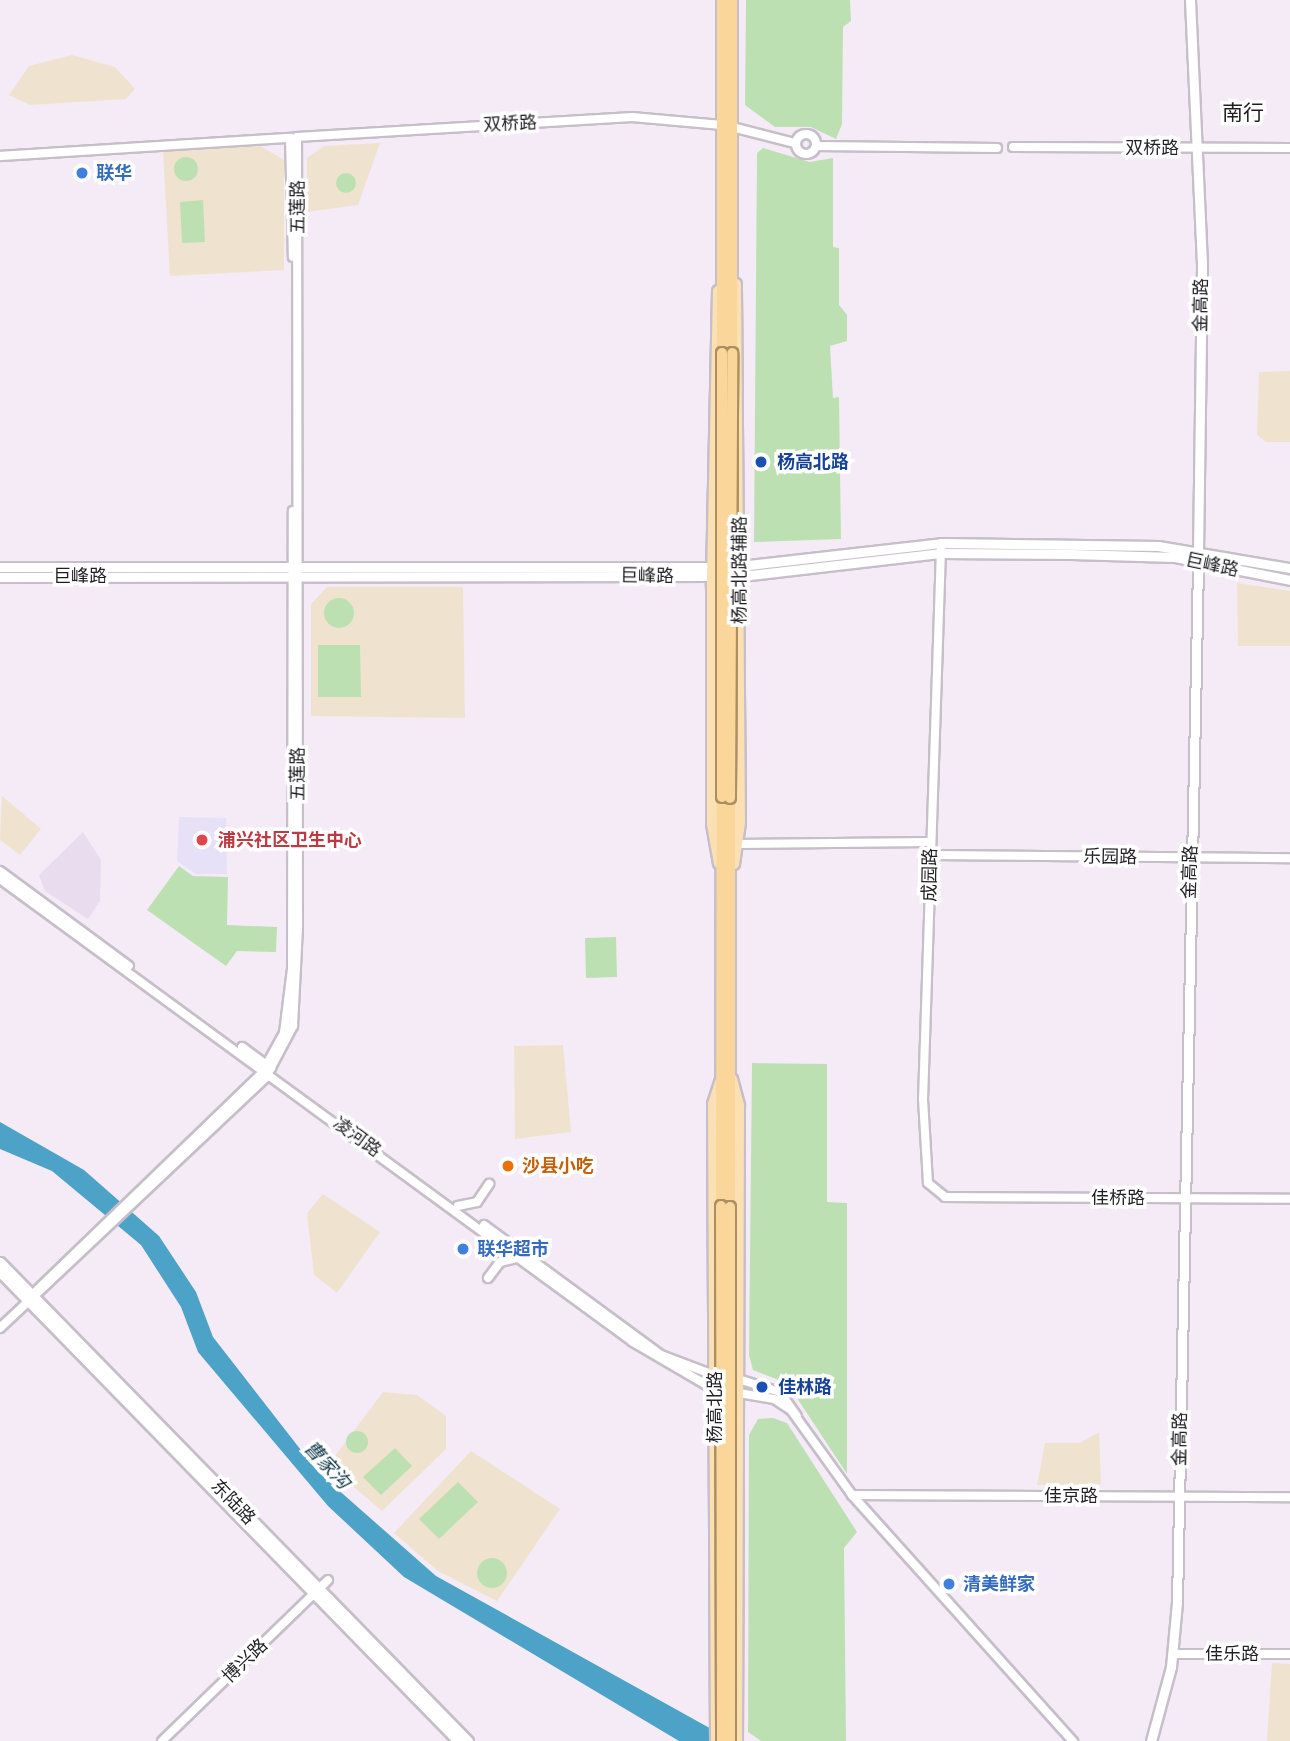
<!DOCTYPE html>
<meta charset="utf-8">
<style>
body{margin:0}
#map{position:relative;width:1290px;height:1741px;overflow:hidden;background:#f4ebf7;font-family:"Asap Condensed","Noto Sans SC",sans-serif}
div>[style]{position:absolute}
.built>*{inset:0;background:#e9dcee}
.education>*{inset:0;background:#efe3cf}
.medical>*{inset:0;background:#e7e1f7}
.green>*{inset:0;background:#bde0b3}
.round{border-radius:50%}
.water>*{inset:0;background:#4ca3c7}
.roads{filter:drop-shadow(2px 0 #c6bec8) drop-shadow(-2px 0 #c6bec8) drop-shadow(0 2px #c6bec8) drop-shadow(0 -2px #c6bec8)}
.tertiary>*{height:8px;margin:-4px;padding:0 4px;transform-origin:4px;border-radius:4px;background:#fff}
.tertiary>.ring{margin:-4px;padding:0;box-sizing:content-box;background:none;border:8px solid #fff;border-radius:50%}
.secondary>*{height:9px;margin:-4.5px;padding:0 4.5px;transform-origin:4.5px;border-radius:4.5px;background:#fff}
.primary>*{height:10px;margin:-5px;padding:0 5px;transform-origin:5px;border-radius:5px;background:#fbe0b4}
.trunk>*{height:10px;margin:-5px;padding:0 5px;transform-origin:5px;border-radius:5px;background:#fad69b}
.bridges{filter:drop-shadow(2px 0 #ac8f60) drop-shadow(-2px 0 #ac8f60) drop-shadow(0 2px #ac8f60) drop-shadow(0 -2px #ac8f60)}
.trunk-bridge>*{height:10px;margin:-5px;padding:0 5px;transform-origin:5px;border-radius:5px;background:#fad69b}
.dots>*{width:19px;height:19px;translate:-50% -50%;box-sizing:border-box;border:4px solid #fff;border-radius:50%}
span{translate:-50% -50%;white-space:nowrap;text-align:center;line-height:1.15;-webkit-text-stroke:7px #fff;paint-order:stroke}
.street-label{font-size:18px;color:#201e22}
.shop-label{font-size:18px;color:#366cbe;font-weight:700}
.left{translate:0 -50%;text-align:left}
.transit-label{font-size:18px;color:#164399;font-weight:700}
.health-label{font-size:18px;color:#be3a42;font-weight:700}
.food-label{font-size:18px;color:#c56008;font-weight:700}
.water-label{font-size:19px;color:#123a49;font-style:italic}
.quarter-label{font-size:21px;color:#201e22}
</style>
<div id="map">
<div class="built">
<i style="clip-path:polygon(83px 832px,101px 860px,100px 901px,88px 919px,45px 891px,39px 875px)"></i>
</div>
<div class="education">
<i style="clip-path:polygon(72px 55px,115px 67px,135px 89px,126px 99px,30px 105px,9px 95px,29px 66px)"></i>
<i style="clip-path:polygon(380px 143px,358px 205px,307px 212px,307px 158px,324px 146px)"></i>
<i style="clip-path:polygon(260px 146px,284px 160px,284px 270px,170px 276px,163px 152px)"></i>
<i style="clip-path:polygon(1290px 371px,1290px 442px,1266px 442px,1257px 435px,1259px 372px)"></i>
<i style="clip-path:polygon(1237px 583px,1290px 591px,1290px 646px,1238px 646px)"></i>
<i style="clip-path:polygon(327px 587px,463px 587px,465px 718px,311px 716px,311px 604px)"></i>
<i style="clip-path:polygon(2px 796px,41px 829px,20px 855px,0 840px)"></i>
<i style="clip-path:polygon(563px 1045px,571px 1132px,515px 1139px,514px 1046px)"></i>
<i style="clip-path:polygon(323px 1194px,380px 1232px,337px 1293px,314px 1275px,307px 1213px)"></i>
<i style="clip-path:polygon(383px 1392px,417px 1395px,446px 1416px,446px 1449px,382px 1511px,328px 1465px)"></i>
<i style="clip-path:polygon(1099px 1432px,1101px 1484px,1037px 1485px,1045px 1443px,1080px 1443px)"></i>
<i style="clip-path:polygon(471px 1451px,560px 1509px,497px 1601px,438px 1571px,394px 1533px)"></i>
<i style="clip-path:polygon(1272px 1663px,1290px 1664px,1290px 1741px,1267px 1741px)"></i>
</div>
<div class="medical">
<i style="clip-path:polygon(179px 817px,226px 818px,227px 874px,196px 874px,177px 861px)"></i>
</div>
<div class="green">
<i style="clip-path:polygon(746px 0,850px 0,851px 21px,843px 27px,842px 124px,836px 139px,811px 127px,775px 127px,745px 105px)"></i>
<i style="clip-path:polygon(763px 148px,810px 162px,833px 158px,833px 247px,839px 248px,839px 305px,847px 315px,847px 341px,830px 346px,833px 398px,839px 397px,841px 539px,754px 542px,757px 153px)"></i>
<i class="round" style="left:174px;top:157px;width:24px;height:24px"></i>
<i class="round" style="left:336px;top:173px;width:20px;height:20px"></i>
<i style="clip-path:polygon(203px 200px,205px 242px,182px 243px,180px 202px)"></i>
<i class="round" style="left:324px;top:598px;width:30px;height:30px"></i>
<i style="clip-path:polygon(318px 645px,360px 645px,361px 697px,318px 697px)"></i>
<i style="clip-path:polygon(179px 866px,193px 876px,228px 877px,227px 925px,277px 927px,276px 952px,237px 951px,226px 966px,147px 910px)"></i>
<i style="clip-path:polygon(616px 937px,617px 977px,586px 978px,585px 938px)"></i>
<i style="clip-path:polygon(752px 1063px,827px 1064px,827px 1202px,847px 1203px,847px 1474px,795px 1395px,784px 1382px,753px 1370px,749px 1355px)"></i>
<i style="clip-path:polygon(773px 1418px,787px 1423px,857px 1532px,844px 1548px,846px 1741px,761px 1741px,748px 1732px,749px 1435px,758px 1419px)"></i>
<i class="round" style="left:346px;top:1431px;width:22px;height:22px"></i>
<i style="clip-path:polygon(395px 1448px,412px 1466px,381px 1495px,363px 1477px)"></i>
<i style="clip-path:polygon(458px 1482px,478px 1502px,439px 1539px,419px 1519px)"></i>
<i class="round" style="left:477px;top:1558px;width:30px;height:30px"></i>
</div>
<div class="water">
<i style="clip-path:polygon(0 1122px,84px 1170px,159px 1236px,196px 1292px,213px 1337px,318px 1472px,436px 1576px,733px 1741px,679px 1741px,404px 1577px,328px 1506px,198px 1352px,181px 1307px,141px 1245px,52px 1171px,0 1149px)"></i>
</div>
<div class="roads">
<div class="tertiary">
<i style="left:732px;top:127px;width:65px;rotate:14.3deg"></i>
<i class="ring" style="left:796px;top:134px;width:12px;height:12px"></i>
<i style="left:816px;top:146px;width:181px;rotate:0.6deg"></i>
<i style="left:1013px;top:147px;width:277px;rotate:0.2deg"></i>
<i style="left:0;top:156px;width:291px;rotate:-3.6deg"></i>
<i style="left:290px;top:138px;width:119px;rotate:88.6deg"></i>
<i style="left:941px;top:549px;width:550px;rotate:91.87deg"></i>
<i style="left:923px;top:1099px;width:84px;rotate:86.6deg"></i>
<i style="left:928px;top:1183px;width:22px;rotate:39deg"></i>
<i style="left:945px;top:1197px;width:345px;rotate:0.3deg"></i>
<i style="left:737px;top:844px;width:193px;rotate:-0.6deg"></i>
<i style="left:931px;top:855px;width:359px;rotate:0.5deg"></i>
<i style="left:0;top:871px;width:160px;rotate:36.4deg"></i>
<i style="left:0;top:879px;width:784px;rotate:36.18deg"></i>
<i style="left:633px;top:1342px;width:97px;rotate:30.3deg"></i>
<i style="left:242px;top:1047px;width:36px;rotate:36deg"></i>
<i style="left:458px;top:1206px;width:19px;rotate:-12deg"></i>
<i style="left:477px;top:1202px;width:22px;rotate:-56deg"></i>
<i style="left:484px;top:1225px;width:220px;rotate:36.3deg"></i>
<i style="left:661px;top:1355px;width:62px;rotate:20.8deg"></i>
<i style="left:488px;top:1278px;width:20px;rotate:-53deg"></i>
<i style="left:500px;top:1262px;width:18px;rotate:-13deg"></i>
<i style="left:29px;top:1298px;width:324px;rotate:-44deg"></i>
<i style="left:262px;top:1073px;width:46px;rotate:-61.2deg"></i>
<i style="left:284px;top:1033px;width:64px;rotate:-82.9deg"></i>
<i style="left:292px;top:969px;width:458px;rotate:-89.9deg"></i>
<i style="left:0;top:1328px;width:366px;rotate:-43.3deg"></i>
<i style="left:266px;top:1077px;width:58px;rotate:-62.1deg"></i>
<i style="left:293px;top:1026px;width:100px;rotate:-87.1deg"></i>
<i style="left:298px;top:926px;width:789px;rotate:-90.07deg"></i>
<i style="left:297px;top:137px;width:336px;rotate:-3.4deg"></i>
<i style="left:632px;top:117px;width:90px;rotate:5.1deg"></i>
<i style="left:735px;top:1378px;width:47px;rotate:17.3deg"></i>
<i style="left:780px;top:1392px;width:29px;rotate:55deg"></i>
<i style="left:733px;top:1392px;width:42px;rotate:9.7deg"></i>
<i style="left:774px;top:1399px;width:20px;rotate:33deg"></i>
<i style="left:791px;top:1410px;width:105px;rotate:54.3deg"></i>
<i style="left:852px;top:1495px;width:331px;rotate:48.1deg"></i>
<i style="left:852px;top:1495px;width:438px;rotate:0.3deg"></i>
<i style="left:1173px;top:1654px;width:117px"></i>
<i style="left:162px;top:1741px;width:231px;rotate:-44.1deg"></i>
</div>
<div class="secondary">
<i style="left:1190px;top:0;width:266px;rotate:87.4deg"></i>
<i style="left:1202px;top:266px;width:287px;rotate:90.8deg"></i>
<i style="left:0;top:567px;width:717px"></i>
<i style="left:731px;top:567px;width:211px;rotate:-6.5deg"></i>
<i style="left:941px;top:543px;width:217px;rotate:0.8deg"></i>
<i style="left:1158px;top:546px;width:134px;rotate:9.5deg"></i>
<i style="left:0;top:577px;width:719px;rotate:-0.08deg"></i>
<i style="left:733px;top:577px;width:210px;rotate:-6.6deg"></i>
<i style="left:942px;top:553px;width:129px;rotate:0.4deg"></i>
<i style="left:1071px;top:554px;width:104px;rotate:1.7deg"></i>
<i style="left:1175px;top:557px;width:117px;rotate:11.3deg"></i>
<i style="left:0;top:1262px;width:670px;rotate:45.67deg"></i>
<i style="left:0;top:1272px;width:656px;rotate:45.68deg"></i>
<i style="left:1151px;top:1741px;width:77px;rotate:-74.9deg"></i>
<i style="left:1171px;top:1667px;width:65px;rotate:-84.7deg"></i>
<i style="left:1177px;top:1602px;width:1040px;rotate:-88.84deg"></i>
</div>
<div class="primary">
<i style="left:718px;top:291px;width:296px;rotate:91.2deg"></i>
<i style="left:712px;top:587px;width:237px;rotate:90deg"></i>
<i style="left:712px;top:824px;width:40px;rotate:80deg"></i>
<i style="left:734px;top:864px;width:41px;rotate:-81.7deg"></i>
<i style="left:740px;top:823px;width:539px;rotate:-90.43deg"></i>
<i style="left:732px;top:1079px;width:28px;rotate:75deg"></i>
<i style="left:739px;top:1106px;width:635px;rotate:90.18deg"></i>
<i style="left:716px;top:1741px;width:637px;rotate:-90.27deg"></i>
<i style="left:713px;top:1104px;width:23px;rotate:-72deg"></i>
</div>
<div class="trunk">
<i style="left:722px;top:0;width:353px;rotate:90deg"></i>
<i style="left:732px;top:353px;width:353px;rotate:-90deg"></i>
<i style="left:730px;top:798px;width:409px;rotate:90deg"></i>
<i style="left:721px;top:1206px;width:409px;rotate:-89.9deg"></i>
</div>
</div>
<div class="bridges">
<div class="trunk-bridge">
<i style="left:722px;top:797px;width:444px;rotate:-90deg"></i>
<i style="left:730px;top:798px;width:445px;rotate:-89.7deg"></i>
<i style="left:721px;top:1206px;width:535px;rotate:89.89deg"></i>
<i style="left:730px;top:1741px;width:534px;rotate:-90deg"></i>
</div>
</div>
<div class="dots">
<i style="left:82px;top:173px;background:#3f7fe0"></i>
<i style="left:761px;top:462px;background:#1a4fb4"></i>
<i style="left:202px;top:840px;background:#e0444e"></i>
<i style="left:508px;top:1166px;background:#e8710a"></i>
<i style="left:463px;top:1249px;background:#3f7fe0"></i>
<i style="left:762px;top:1387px;background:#1a4fb4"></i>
<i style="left:949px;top:1584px;background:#3f7fe0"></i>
</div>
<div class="street-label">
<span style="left:510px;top:124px;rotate:-3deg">双桥路</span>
<span style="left:1152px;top:148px">双桥路</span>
<span style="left:298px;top:207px;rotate:-90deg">五莲路</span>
<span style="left:1201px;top:305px;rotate:-89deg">金高路</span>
<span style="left:1212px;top:565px;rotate:12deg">巨峰路</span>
<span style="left:740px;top:570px;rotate:-90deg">杨高北路辅路</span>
<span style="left:80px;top:576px">巨峰路</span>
<span style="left:647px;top:576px;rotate:1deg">巨峰路</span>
<span style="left:298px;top:774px;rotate:-90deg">五莲路</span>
<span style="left:1110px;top:857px;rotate:1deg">乐园路</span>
<span style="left:1190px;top:872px;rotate:-88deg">金高路</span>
<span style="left:930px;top:875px;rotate:-89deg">成园路</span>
<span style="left:357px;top:1137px;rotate:36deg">凌河路</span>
<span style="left:1118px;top:1198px">佳桥路</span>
<span style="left:715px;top:1407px;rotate:-90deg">杨高北路</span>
<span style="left:1180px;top:1439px;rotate:-89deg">金高路</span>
<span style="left:1071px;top:1496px">佳京路</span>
<span style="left:233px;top:1502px;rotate:46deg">东陆路</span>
<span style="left:1232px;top:1654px">佳乐路</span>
<span style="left:245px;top:1661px;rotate:-44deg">博兴路</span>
</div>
<div class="shop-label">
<span class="left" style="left:96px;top:173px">联华</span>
<span class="left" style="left:477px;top:1249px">联华超市</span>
<span class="left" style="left:963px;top:1584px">清美鲜家</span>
</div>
<div class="transit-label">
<span class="left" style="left:777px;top:462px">杨高北路</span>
<span class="left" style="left:778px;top:1387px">佳林路</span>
</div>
<div class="health-label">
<span class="left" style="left:218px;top:840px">浦兴社区卫生中心</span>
</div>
<div class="food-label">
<span class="left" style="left:522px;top:1166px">沙县小吃</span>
</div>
<div class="water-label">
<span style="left:327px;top:1465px;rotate:47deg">曹家沟</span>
</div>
<div class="quarter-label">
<span style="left:1243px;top:112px">南行</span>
</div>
</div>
